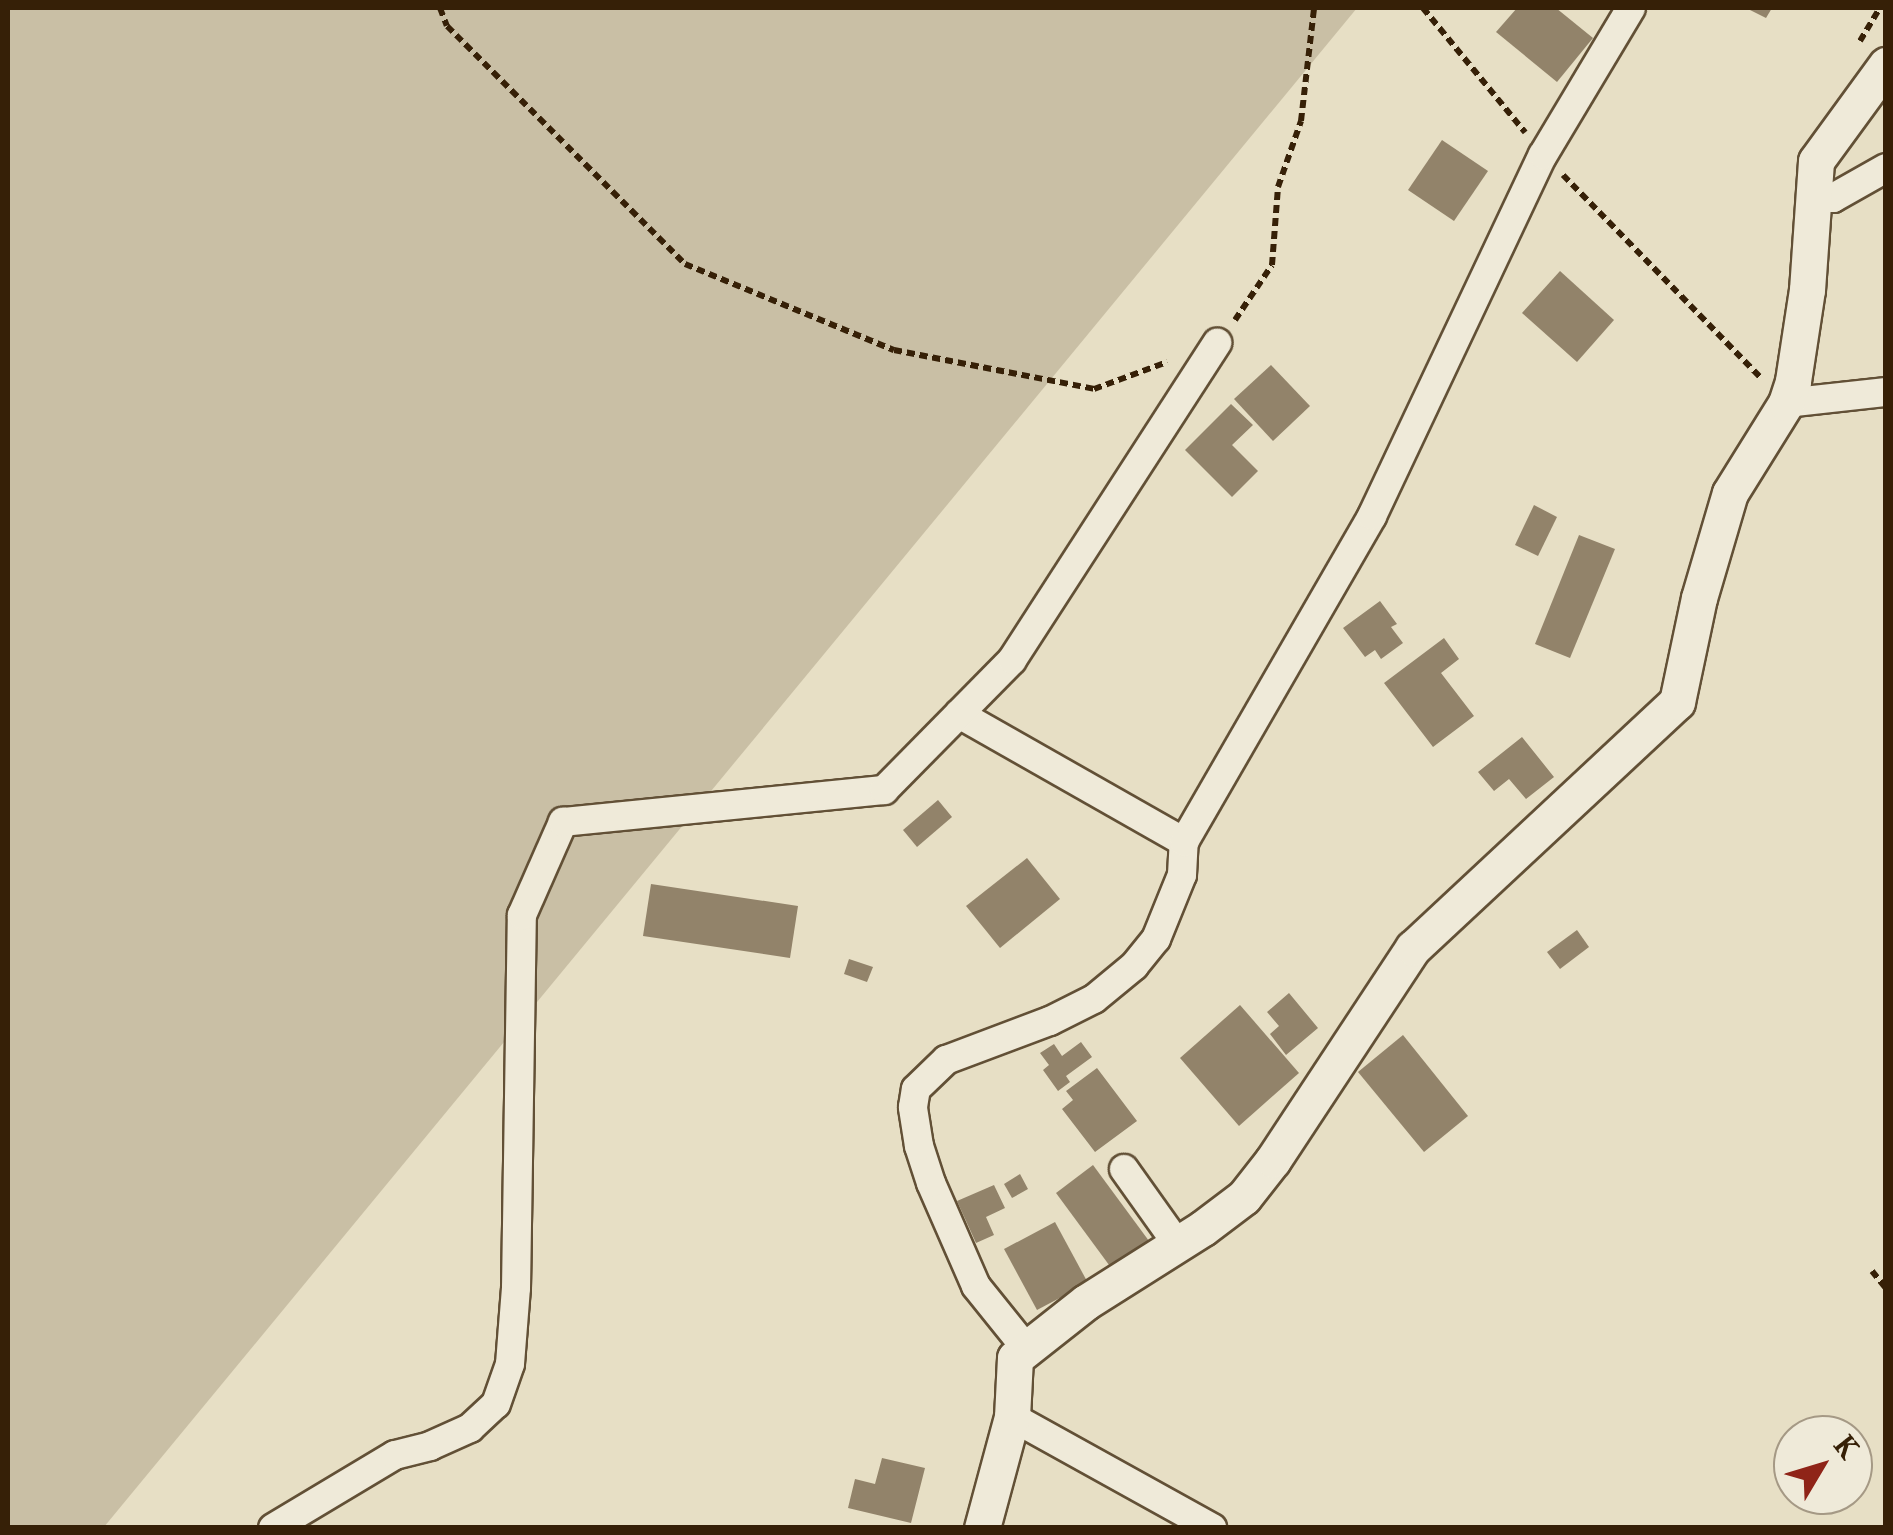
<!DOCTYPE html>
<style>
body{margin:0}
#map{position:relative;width:1893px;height:1535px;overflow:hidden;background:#e7dfc5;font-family:"IM FELL Double Pica",serif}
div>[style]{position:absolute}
.green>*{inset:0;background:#c9bfa5}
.building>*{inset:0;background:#92836a}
.path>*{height:6px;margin-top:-3px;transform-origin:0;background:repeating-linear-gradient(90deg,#362007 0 8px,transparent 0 13px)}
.roads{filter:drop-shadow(2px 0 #625036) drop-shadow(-2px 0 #625036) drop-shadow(0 2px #625036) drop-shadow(0 -2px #625036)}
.minor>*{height:28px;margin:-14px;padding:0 14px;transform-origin:14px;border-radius:14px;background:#efead9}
.tertiary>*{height:35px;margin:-17.5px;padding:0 17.5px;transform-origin:17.5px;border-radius:17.5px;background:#efead9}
span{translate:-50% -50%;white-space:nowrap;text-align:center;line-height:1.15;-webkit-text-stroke:8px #efead9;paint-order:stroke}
.frame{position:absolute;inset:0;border:10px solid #362007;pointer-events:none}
.north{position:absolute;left:1773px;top:1415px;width:100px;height:100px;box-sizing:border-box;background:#efead9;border:2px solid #a59985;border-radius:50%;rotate:52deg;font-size:28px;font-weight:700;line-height:40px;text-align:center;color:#362007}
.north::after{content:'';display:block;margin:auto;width:35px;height:45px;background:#8f2418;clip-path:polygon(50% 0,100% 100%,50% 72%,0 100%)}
</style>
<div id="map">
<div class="green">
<i style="clip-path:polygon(8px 8px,1357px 8px,104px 1527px,8px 1528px)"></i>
</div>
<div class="building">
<i style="clip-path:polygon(1517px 8px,1556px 8px,1593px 38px,1557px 82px,1496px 32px)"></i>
<i style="clip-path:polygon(1746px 8px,1772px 8px,1766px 18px)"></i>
<i style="clip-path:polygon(1442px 140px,1488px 171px,1454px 221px,1408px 190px)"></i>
<i style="clip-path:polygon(1560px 271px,1614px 320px,1577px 362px,1522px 313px)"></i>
<i style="clip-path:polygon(1271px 365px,1310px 406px,1273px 441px,1234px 399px)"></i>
<i style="clip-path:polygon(1231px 404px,1253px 425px,1232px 445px,1258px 471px,1232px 497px,1185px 450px)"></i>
<i style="clip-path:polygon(1534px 505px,1557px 517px,1538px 556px,1515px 545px)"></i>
<i style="clip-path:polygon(1579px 535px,1615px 549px,1570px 658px,1535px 644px)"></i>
<i style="clip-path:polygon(1380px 601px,1397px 624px,1391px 627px,1403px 643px,1381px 659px,1375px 650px,1365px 657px,1343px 628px)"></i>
<i style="clip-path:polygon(1444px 638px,1459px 659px,1441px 673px,1474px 716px,1433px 747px,1384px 683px)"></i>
<i style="clip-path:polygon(1522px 737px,1554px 777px,1526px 799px,1509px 779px,1494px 791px,1478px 772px)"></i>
<i style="clip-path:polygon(938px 800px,952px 817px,917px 847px,903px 830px)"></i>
<i style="clip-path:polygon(1027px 858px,1060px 899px,1000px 948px,966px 906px)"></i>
<i style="clip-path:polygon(651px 884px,798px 906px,790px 958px,643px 936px)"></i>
<i style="clip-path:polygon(1577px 930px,1589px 947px,1560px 969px,1547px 952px)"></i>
<i style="clip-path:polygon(849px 959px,873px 967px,867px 982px,844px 974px)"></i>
<i style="clip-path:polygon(1289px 993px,1318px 1028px,1286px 1055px,1270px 1034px,1279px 1026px,1267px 1012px)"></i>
<i style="clip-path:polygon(1240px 1005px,1299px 1073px,1239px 1126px,1180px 1058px)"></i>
<i style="clip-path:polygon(1403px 1035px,1468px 1116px,1424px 1152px,1358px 1072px)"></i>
<i style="clip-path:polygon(1081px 1042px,1092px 1057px,1066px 1076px,1070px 1082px,1058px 1091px,1043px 1070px,1049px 1065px,1040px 1053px,1054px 1044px,1062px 1056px)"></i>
<i style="clip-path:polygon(1097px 1068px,1137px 1121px,1095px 1152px,1062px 1109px,1073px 1100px,1066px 1091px)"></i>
<i style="clip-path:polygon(1093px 1165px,1149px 1241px,1112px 1269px,1056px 1193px)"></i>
<i style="clip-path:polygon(1020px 1174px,1028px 1189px,1012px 1198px,1004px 1184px)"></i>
<i style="clip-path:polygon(994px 1185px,1005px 1208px,986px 1217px,994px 1235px,976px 1243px,957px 1201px)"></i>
<i style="clip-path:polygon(1055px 1222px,1088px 1283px,1037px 1310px,1004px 1249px)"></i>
<i style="clip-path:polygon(882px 1458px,925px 1468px,911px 1523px,848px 1508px,855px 1479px,875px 1484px)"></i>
</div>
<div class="path">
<i style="left:440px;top:8px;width:19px;rotate:69deg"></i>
<i style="left:447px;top:26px;width:337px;rotate:45deg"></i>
<i style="left:685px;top:264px;width:226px;rotate:22.4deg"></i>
<i style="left:894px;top:350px;width:204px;rotate:11deg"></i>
<i style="left:1094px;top:389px;width:78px;rotate:-20.3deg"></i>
<i style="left:1423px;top:8px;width:161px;rotate:50.6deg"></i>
<i style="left:1860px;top:41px;width:39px;rotate:-59deg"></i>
<i style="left:1563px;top:175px;width:282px;rotate:45.7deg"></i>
<i style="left:1235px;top:320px;width:66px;rotate:-56.1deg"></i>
<i style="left:1272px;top:265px;width:78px;rotate:-85.6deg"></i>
<i style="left:1278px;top:187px;width:70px;rotate:-70.8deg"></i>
<i style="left:1301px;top:121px;width:114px;rotate:-83.4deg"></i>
<i style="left:1872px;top:1271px;width:22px;rotate:51deg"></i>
</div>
<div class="roads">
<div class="minor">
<i style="left:1813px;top:197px;width:20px;rotate:3deg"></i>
<i style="left:1833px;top:198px;width:61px;rotate:-29.5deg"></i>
<i style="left:1786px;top:403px;width:101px;rotate:-6.3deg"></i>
<i style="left:959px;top:714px;width:259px;rotate:29.6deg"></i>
<i style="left:1124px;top:1169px;width:93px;rotate:54.6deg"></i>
<i style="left:1025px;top:1347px;width:78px;rotate:-128.8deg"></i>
<i style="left:976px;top:1286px;width:112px;rotate:-113.6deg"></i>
<i style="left:931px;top:1183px;width:39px;rotate:-108deg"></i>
<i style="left:919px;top:1146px;width:39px;rotate:-99deg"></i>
<i style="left:913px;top:1107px;width:18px;rotate:-81deg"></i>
<i style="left:916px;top:1089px;width:42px;rotate:-44deg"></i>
<i style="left:946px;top:1060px;width:111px;rotate:-20.6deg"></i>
<i style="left:1050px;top:1021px;width:49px;rotate:-26.6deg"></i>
<i style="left:1094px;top:999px;width:52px;rotate:-39.5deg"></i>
<i style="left:1134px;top:966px;width:35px;rotate:-51deg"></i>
<i style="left:1156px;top:939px;width:69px;rotate:-67.9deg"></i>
<i style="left:1182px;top:875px;width:33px;rotate:-87deg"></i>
<i style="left:1184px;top:842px;width:376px;rotate:-60deg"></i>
<i style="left:1372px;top:516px;width:399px;rotate:-64.7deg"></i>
<i style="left:1543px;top:155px;width:171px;rotate:-59.1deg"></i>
<i style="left:1012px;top:1417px;width:229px;rotate:29deg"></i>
<i style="left:273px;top:1528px;width:142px;rotate:-30.9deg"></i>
<i style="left:395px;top:1455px;width:36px;rotate:-14deg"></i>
<i style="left:430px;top:1446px;width:44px;rotate:-24.2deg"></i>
<i style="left:470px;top:1428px;width:35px;rotate:-43deg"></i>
<i style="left:496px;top:1404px;width:42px;rotate:-70.7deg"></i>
<i style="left:510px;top:1364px;width:76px;rotate:-85.5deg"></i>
<i style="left:516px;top:1288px;width:373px;rotate:-89.1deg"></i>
<i style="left:522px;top:915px;width:102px;rotate:-66.2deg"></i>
<i style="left:563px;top:822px;width:323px;rotate:-5.7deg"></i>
<i style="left:884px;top:790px;width:182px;rotate:-45.4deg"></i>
<i style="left:1012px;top:660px;width:378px;rotate:-57.1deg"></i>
</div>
<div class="tertiary">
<i style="left:982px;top:1528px;width:115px;rotate:-74.9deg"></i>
<i style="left:1012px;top:1417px;width:59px;rotate:-87.1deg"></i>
<i style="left:1015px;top:1358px;width:90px;rotate:-38.3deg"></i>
<i style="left:1086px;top:1302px;width:138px;rotate:-32.3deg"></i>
<i style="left:1203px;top:1228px;width:51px;rotate:-37.1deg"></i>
<i style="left:1244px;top:1197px;width:47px;rotate:-51.9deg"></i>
<i style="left:1273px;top:1160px;width:254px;rotate:-56.6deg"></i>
<i style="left:1413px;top:948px;width:361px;rotate:-43deg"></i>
<i style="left:1677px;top:702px;width:106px;rotate:-78.1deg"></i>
<i style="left:1699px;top:598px;width:109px;rotate:-73.6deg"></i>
<i style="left:1730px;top:493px;width:106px;rotate:-58.1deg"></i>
<i style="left:1786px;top:403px;width:23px;rotate:-72deg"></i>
<i style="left:1793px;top:381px;width:92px;rotate:-81.3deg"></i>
<i style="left:1807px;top:290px;width:129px;rotate:-86deg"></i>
<i style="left:1816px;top:161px;width:119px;rotate:-53.9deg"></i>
</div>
</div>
<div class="frame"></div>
<div class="north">K</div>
</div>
